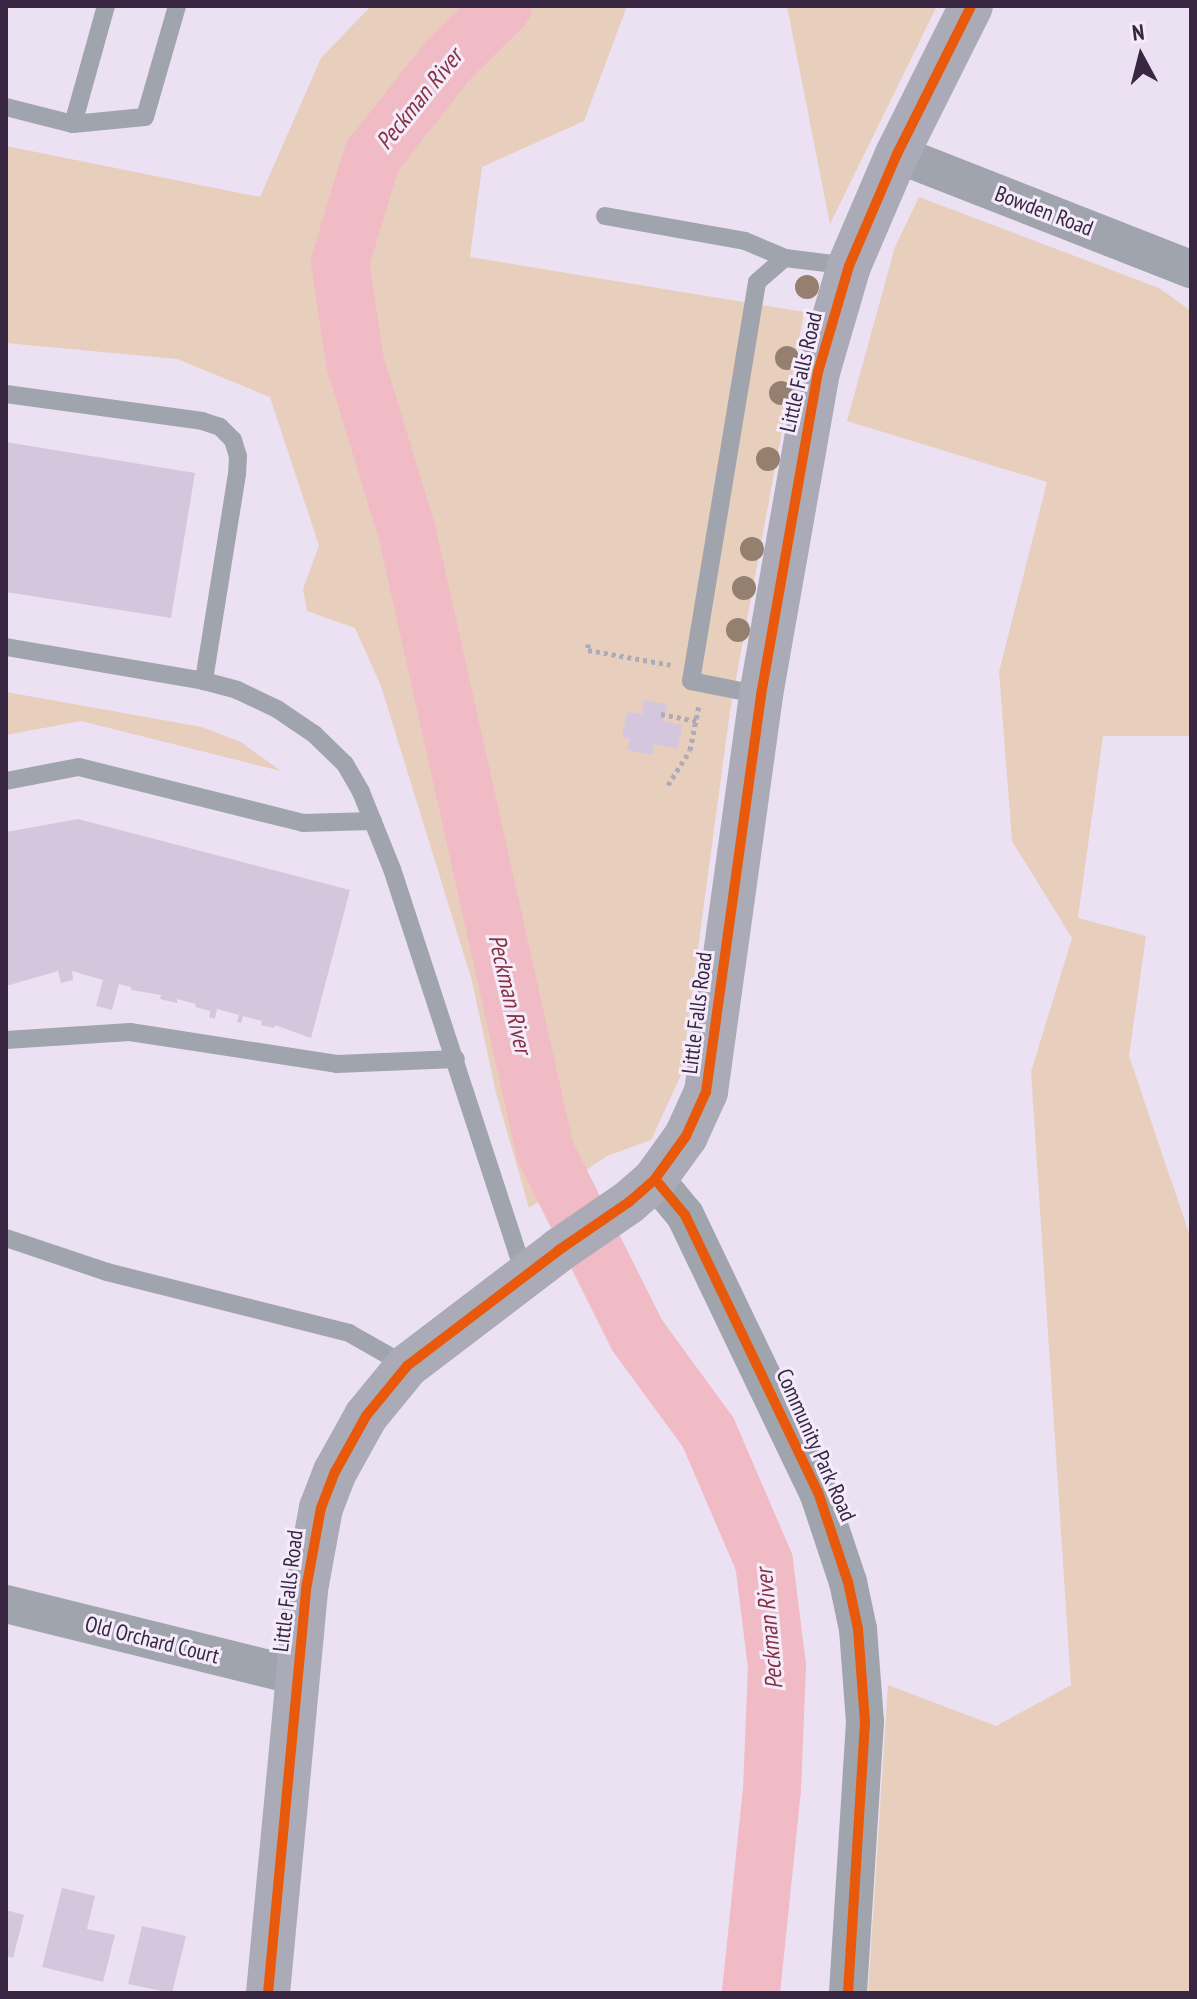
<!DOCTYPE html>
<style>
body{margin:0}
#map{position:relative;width:1197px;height:1999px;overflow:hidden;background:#ece1f2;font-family:"PT Sans Narrow",sans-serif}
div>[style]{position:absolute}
.green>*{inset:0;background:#e8cebc}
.river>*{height:58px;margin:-29px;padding:0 29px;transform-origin:29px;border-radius:29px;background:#f1bbc5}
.building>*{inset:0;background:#d4c7dd}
.path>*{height:5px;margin-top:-2.5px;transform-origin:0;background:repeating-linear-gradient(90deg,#acabb6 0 4px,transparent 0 8px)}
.lane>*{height:18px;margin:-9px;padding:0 9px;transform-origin:9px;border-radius:9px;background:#a0a4ac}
.street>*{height:38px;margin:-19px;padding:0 19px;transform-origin:19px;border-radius:19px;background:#a0a4ac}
.secondary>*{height:44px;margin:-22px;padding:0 22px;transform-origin:22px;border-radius:22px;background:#ababb7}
.cycleway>*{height:10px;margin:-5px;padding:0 5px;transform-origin:5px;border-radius:5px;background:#e8590c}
.trees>*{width:24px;height:24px;margin:-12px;border-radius:50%;background:#95806f}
span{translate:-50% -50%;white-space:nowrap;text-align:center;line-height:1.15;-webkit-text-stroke:6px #f5ecfb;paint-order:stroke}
.street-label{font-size:22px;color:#382642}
.water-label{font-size:24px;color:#863241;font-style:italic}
.frame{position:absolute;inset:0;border:8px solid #382642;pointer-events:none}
.north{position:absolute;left:1101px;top:16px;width:80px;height:80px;-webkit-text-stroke:6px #f5ecfb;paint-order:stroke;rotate:353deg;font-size:22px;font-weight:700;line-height:32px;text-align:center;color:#382642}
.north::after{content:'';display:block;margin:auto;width:28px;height:36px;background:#382642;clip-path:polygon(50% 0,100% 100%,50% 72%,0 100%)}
</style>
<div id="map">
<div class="green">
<i style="clip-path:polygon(371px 6px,627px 6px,584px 121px,482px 167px,470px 257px,804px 312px,730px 711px,681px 1075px,651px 1140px,607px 1156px,529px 1208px,496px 1093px,472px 981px,381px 686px,355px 628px,307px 611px,303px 589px,319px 546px,270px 397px,177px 359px,6px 343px,6px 146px,260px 197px,321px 58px)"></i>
<i style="clip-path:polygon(787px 6px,937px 6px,830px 224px)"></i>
<i style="clip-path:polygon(919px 197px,1159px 288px,1191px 311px,1191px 736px,1103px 736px,1078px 918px,1146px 936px,1129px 1056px,1191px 1239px,1191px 1993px,868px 1993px,888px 1685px,996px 1726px,1071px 1685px,1031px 1072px,1072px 938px,1012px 841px,999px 672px,1047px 482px,847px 421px,895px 247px)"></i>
<i style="clip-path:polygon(6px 692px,202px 727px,241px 742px,281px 771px,81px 721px,6px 735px)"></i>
</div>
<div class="river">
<i style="left:503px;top:6px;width:76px;rotate:135.5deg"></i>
<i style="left:449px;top:59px;width:125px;rotate:128.2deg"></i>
<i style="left:372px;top:157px;width:110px;rotate:106.9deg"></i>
<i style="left:340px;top:262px;width:101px;rotate:81.5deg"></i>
<i style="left:355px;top:362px;width:178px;rotate:73deg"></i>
<i style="left:407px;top:532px;width:634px;rotate:77.43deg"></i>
<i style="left:545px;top:1151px;width:206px;rotate:63.4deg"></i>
<i style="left:637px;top:1335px;width:120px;rotate:53.8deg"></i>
<i style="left:708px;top:1432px;width:142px;rotate:66.7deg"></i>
<i style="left:764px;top:1562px;width:105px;rotate:82.9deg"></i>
<i style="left:777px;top:1666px;width:123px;rotate:92.3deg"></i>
<i style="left:772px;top:1789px;width:205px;rotate:95.9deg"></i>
</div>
<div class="building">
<i style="clip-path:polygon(6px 442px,195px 473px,171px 618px,6px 592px)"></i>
<i style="clip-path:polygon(644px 700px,667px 704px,663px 721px,682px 725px,678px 749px,654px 744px,652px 755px,627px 750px,630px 739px,622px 737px,627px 712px,642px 714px)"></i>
<i style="clip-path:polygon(78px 819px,350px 890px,311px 1038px,275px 1025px,274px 1028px,261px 1025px,262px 1021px,243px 1016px,241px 1023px,237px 1022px,239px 1015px,217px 1009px,215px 1019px,209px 1017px,210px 1011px,195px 1007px,196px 1004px,177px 999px,177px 1003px,160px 999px,161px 995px,131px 990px,131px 987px,119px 984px,112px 1010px,96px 1006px,103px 980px,72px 971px,73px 980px,61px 983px,58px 971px,6px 986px,6px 832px)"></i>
<i style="clip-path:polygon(62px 1888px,95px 1896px,87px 1929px,115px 1935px,103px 1982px,42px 1967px)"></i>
<i style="clip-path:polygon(6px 1910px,24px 1915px,13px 1958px,6px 1956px)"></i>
<i style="clip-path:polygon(142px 1926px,186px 1936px,172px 1993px,128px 1984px)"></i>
</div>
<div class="path">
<i style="left:588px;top:644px;width:6px;rotate:90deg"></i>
<i style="left:588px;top:650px;width:84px;rotate:10.2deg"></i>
<i style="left:661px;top:714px;width:36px;rotate:11deg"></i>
<i style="left:668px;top:785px;width:41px;rotate:-57.8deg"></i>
<i style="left:690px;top:750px;width:46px;rotate:-78.7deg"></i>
</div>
<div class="lane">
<i style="left:6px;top:107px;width:69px;rotate:14.2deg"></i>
<i style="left:73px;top:124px;width:123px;rotate:-74.4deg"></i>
<i style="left:73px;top:124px;width:72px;rotate:-5.6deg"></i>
<i style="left:145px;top:117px;width:116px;rotate:-73.9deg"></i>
<i style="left:605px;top:216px;width:142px;rotate:10.1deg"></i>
<i style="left:745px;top:241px;width:43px;rotate:23deg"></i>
<i style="left:6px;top:394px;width:198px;rotate:7.8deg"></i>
<i style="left:202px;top:421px;width:19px;rotate:18deg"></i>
<i style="left:220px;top:427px;width:18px;rotate:45deg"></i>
<i style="left:233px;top:440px;width:17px;rotate:73deg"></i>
<i style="left:238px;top:456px;width:18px;rotate:93deg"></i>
<i style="left:237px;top:474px;width:210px;rotate:99.1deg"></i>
<i style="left:6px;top:647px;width:201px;rotate:9.7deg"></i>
<i style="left:204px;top:681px;width:34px;rotate:15deg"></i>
<i style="left:237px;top:690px;width:44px;rotate:25.4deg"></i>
<i style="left:277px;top:709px;width:45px;rotate:34deg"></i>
<i style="left:314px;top:734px;width:43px;rotate:44.1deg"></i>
<i style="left:345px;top:764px;width:32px;rotate:60deg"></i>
<i style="left:361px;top:792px;width:83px;rotate:68.1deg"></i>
<i style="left:392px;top:869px;width:428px;rotate:71.9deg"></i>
<i style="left:761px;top:695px;width:71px;rotate:-168.7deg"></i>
<i style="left:691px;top:681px;width:404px;rotate:-80.6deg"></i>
<i style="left:757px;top:282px;width:37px;rotate:-41deg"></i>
<i style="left:785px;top:258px;width:64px;rotate:7.1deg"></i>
<i style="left:6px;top:781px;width:74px;rotate:-10.9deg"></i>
<i style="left:79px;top:767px;width:231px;rotate:14deg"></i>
<i style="left:303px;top:823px;width:70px;rotate:-1.6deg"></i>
<i style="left:6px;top:1040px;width:124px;rotate:-3.7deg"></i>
<i style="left:130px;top:1032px;width:209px;rotate:8.8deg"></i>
<i style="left:337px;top:1064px;width:119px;rotate:-2.4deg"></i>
<i style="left:6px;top:1238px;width:107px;rotate:18.6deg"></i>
<i style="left:107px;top:1272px;width:250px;rotate:14.1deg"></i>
<i style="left:349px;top:1333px;width:67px;rotate:29.6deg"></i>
</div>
<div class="street">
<i style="left:897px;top:154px;width:316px;rotate:21.4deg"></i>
<i style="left:655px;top:1179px;width:47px;rotate:50.2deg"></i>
<i style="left:685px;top:1215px;width:307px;rotate:64.4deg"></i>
<i style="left:818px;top:1492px;width:95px;rotate:71.6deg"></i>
<i style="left:848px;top:1582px;width:48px;rotate:78deg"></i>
<i style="left:858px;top:1629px;width:93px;rotate:85.7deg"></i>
<i style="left:865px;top:1722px;width:272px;rotate:93.6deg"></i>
<i style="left:6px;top:1604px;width:301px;rotate:13.9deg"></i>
</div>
<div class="secondary">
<i style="left:268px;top:1993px;width:411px;rotate:-84.6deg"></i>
<i style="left:307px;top:1584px;width:77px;rotate:-79.6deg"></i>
<i style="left:321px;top:1508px;width:39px;rotate:-69deg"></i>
<i style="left:335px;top:1472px;width:64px;rotate:-61deg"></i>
<i style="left:366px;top:1416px;width:65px;rotate:-50.6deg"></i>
<i style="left:407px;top:1366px;width:191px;rotate:-37.3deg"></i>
<i style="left:559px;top:1250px;width:85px;rotate:-34.4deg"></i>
<i style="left:629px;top:1202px;width:35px;rotate:-41deg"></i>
<i style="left:655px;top:1179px;width:53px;rotate:-54.2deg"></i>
<i style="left:686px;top:1136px;width:48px;rotate:-65.6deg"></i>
<i style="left:706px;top:1092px;width:401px;rotate:-82.1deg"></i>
<i style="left:761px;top:695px;width:328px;rotate:-80deg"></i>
<i style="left:818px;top:372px;width:110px;rotate:-73.7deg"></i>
<i style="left:849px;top:266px;width:122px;rotate:-66.8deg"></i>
<i style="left:897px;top:154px;width:165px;rotate:-63.4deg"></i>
</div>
<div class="cycleway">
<i style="left:655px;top:1179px;width:47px;rotate:50.2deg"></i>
<i style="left:685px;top:1215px;width:307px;rotate:64.4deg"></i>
<i style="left:818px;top:1492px;width:95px;rotate:71.6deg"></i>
<i style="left:848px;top:1582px;width:48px;rotate:78deg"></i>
<i style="left:858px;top:1629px;width:93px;rotate:85.7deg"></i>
<i style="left:865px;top:1722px;width:272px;rotate:93.6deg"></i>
<i style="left:268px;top:1993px;width:411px;rotate:-84.6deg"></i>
<i style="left:307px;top:1584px;width:77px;rotate:-79.6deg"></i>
<i style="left:321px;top:1508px;width:39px;rotate:-69deg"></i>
<i style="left:335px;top:1472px;width:64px;rotate:-61deg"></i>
<i style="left:366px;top:1416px;width:65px;rotate:-50.6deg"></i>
<i style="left:407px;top:1366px;width:191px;rotate:-37.3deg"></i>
<i style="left:559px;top:1250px;width:85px;rotate:-34.4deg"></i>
<i style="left:629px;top:1202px;width:35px;rotate:-41deg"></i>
<i style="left:655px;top:1179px;width:53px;rotate:-54.2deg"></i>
<i style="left:686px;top:1136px;width:48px;rotate:-65.6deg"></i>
<i style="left:706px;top:1092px;width:401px;rotate:-82.1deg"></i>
<i style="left:761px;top:695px;width:328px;rotate:-80deg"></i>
<i style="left:818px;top:372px;width:110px;rotate:-73.7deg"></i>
<i style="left:849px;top:266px;width:122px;rotate:-66.8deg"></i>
<i style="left:897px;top:154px;width:165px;rotate:-63.4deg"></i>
</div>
<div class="trees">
<i style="left:807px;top:287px"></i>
<i style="left:787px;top:358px"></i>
<i style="left:781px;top:393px"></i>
<i style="left:768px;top:459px"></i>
<i style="left:752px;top:549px"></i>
<i style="left:744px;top:588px"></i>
<i style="left:738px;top:630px"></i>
</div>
<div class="street-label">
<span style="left:1044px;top:211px;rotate:21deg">Bowden Road</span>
<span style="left:801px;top:372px;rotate:-77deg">Little Falls Road</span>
<span style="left:697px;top:1013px;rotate:-83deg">Little Falls Road</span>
<span style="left:816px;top:1445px;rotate:66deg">Community Park Road</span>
<span style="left:288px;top:1591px;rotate:-83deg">Little Falls Road</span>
<span style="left:152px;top:1640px;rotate:14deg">Old Orchard Court</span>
</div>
<div class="water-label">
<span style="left:419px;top:99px;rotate:-51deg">Peckman River</span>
<span style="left:510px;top:994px;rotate:77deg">Peckman River</span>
<span style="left:769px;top:1629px;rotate:-95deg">Peckman River</span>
</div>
<div class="frame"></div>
<div class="north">N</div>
</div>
